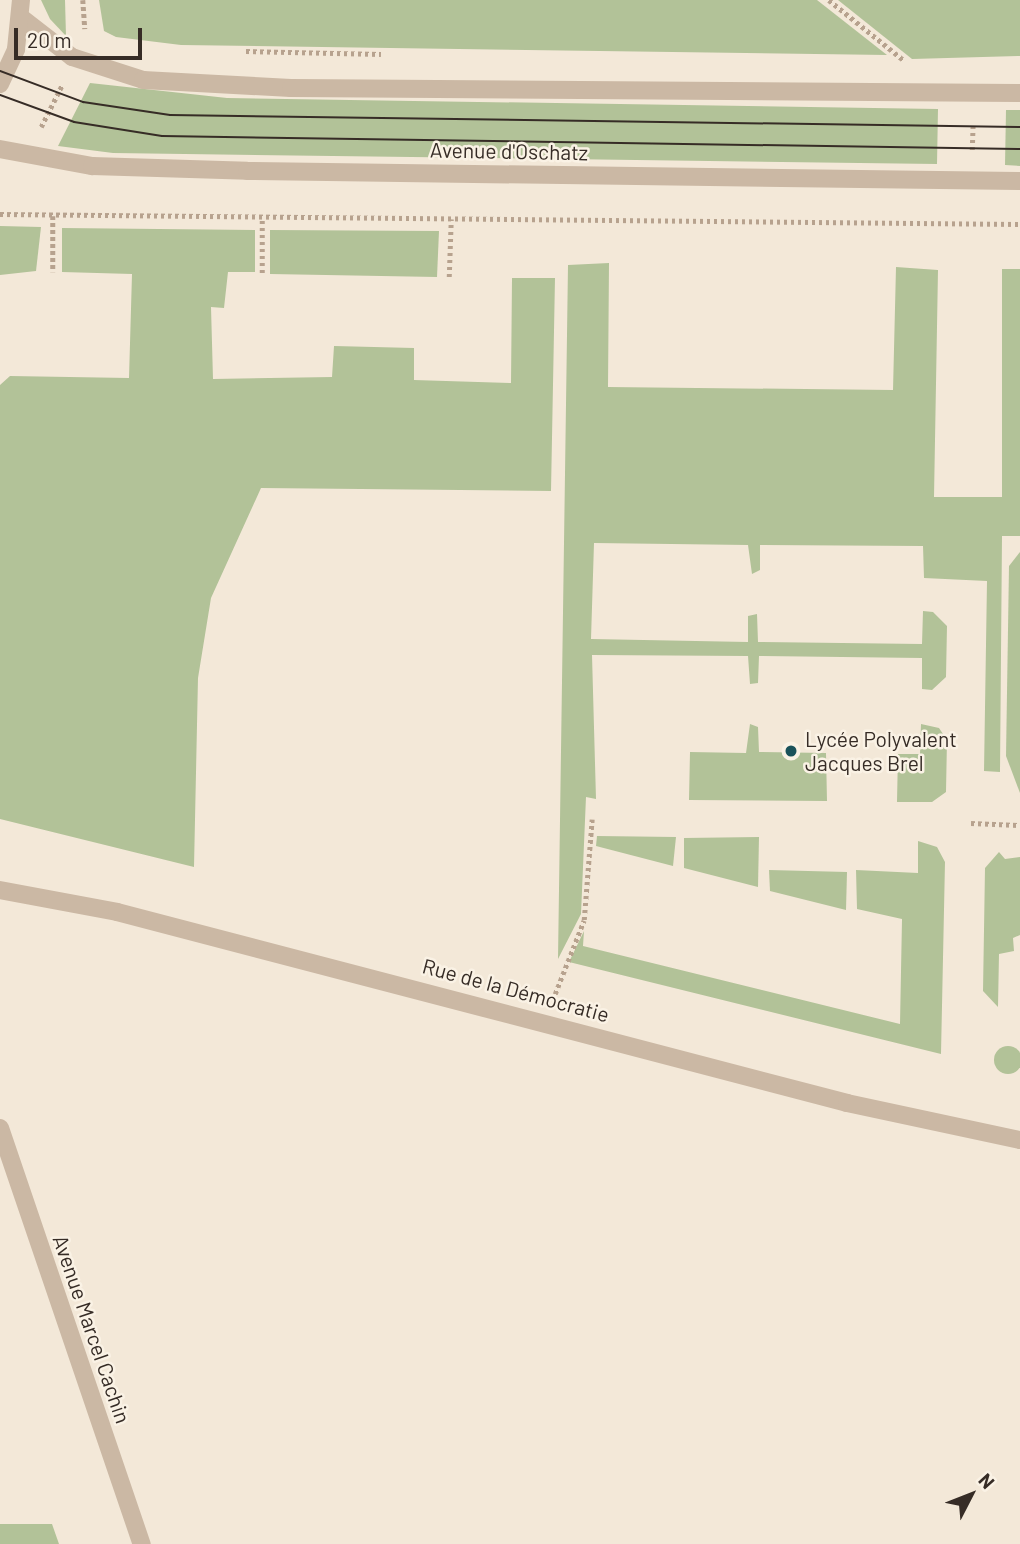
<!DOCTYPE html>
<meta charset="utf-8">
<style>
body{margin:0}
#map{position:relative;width:1020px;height:1544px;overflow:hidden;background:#f3e8d8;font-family:Barlow,sans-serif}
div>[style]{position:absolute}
.green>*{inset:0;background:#b2c298}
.round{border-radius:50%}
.path>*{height:4.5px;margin-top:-2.25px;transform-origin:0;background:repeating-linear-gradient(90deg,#b7a28e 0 3.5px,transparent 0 7px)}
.minor>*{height:18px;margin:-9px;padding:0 9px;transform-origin:9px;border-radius:9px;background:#cbb8a4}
.tram>*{height:2px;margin:-1px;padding:0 1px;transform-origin:1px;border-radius:1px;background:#362c26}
.dots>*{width:19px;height:19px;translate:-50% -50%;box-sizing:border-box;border:4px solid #faf2e5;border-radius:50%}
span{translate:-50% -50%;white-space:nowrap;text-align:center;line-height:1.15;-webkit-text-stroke:5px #faf2e5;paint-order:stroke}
.street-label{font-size:21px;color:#362c26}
.poi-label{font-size:21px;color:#362c26}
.left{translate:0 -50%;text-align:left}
.north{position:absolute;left:936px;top:1460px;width:70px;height:70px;-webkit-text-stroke:5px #faf2e5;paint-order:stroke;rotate:48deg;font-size:19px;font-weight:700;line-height:28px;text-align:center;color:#362c26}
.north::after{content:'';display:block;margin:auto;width:24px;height:32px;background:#362c26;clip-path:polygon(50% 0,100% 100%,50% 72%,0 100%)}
.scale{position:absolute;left:14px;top:28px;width:128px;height:32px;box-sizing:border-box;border:4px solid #362c26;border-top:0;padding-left:9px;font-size:21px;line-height:24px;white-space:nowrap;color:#362c26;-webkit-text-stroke:5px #faf2e5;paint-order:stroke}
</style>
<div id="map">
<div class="green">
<i style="clip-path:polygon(41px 0,65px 0,66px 36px,50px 19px)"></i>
<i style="clip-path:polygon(99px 0,817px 0,887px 55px,181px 45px,116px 37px,104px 31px)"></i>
<i style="clip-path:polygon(838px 0,1020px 0,1020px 56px,912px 59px)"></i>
<i style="clip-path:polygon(90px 83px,227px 98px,938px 109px,937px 164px,113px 153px,58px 146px)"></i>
<i style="clip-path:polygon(1006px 110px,1020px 110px,1020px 166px,1005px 165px)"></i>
<i style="clip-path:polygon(0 226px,41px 227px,36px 271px,0 275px)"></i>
<i style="clip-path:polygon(62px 228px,255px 230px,255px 272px,228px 272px,224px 308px,211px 307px,213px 379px,332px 377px,334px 346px,414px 348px,414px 380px,511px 383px,512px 278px,555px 278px,551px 491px,261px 488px,211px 598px,198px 678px,194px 867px,0 819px,0 385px,10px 376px,129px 378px,132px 274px,62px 272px)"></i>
<i style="clip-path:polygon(270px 230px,439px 231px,437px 277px,270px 274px)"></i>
<i style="clip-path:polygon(609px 263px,608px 387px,893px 390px,896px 267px,938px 270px,934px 497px,1002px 497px,1002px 269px,1020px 269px,1020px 536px,1002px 536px,1000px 772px,984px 771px,987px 581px,924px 578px,923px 546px,760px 545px,760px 570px,752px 574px,748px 545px,594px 543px,591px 639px,748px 642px,748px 616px,757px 614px,758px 642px,922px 644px,923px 611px,933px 612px,947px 626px,946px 677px,932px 690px,922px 689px,922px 658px,759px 656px,758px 683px,750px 684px,748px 656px,592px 655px,596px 799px,586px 797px,581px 914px,558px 959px,568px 265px)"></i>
<i style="clip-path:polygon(1020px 552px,1020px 793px,1006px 756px,1009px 566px)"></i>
<i style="clip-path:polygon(750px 724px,758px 727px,759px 752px,826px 753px,827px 801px,689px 800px,690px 752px,746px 753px)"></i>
<i style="clip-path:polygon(921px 724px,939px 728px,947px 740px,946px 792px,932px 802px,897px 802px,898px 754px,920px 754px)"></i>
<i style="clip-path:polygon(597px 836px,676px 837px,673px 866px,596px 846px)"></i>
<i style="clip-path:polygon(759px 837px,758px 887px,684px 868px,684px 838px)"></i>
<i style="clip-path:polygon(918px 841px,937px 847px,945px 862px,941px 1054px,569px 962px,584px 931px,583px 946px,900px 1024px,902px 919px,857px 909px,856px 870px,918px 873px)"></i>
<i style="clip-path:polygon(999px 852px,1005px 859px,1020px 857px,1020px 935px,1013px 938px,1014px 951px,999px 954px,998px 1007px,983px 991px,985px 868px)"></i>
<i style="clip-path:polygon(769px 870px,847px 872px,846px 910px,770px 891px)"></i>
<i class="round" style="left:994px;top:1046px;width:28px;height:28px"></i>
<i style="clip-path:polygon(0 1524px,52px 1524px,59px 1544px,0 1544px)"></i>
</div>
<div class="path">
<i style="left:83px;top:0;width:29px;rotate:86deg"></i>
<i style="left:829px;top:0;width:97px;rotate:38.8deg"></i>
<i style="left:246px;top:51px;width:135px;rotate:1.3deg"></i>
<i style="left:41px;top:127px;width:47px;rotate:-63.4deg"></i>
<i style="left:972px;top:150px;width:26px;rotate:-88deg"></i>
<i style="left:0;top:214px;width:1020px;rotate:0.56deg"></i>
<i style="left:53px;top:216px;width:56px;rotate:90deg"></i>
<i style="left:262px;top:273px;width:55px;rotate:-90deg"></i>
<i style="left:449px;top:277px;width:58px;rotate:-88deg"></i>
<i style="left:971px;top:823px;width:49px;rotate:2.3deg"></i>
<i style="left:555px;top:994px;width:79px;rotate:-68.6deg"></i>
<i style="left:584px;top:920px;width:101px;rotate:-85.5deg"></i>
</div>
<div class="minor">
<i style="left:23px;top:19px;width:62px;rotate:37.8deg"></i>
<i style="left:72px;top:57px;width:75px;rotate:17.9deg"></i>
<i style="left:143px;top:80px;width:148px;rotate:3.1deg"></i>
<i style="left:291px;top:88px;width:729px;rotate:0.39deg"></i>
<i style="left:0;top:84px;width:38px;rotate:-65deg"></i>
<i style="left:16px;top:49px;width:49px;rotate:-84.2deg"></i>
<i style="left:0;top:149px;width:94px;rotate:10.5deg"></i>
<i style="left:92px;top:166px;width:155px;rotate:1.8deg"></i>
<i style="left:247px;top:171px;width:773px;rotate:0.74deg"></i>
<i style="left:0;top:890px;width:119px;rotate:10.6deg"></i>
<i style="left:117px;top:912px;width:755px;rotate:14.66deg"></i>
<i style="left:847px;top:1103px;width:177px;rotate:12.1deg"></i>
<i style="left:0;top:1128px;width:440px;rotate:71.2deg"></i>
</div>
<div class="tram">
<i style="left:0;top:71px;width:89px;rotate:20.5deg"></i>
<i style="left:83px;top:102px;width:88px;rotate:8.5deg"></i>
<i style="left:170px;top:115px;width:850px;rotate:0.81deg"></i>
<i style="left:0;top:95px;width:79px;rotate:20deg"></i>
<i style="left:74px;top:122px;width:89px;rotate:9deg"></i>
<i style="left:162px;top:136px;width:858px;rotate:0.87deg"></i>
</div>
<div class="dots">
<i style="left:791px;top:751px;background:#1a525a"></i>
</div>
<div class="street-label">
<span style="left:509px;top:151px;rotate:1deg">Avenue d'Oschatz</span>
<span style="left:516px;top:990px;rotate:15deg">Rue de la Démocratie</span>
<span style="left:92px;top:1329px;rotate:71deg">Avenue Marcel Cachin</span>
</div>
<div class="poi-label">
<span class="left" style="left:805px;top:751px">Lycée Polyvalent<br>Jacques Brel</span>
</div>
<div class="north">N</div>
<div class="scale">20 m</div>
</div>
